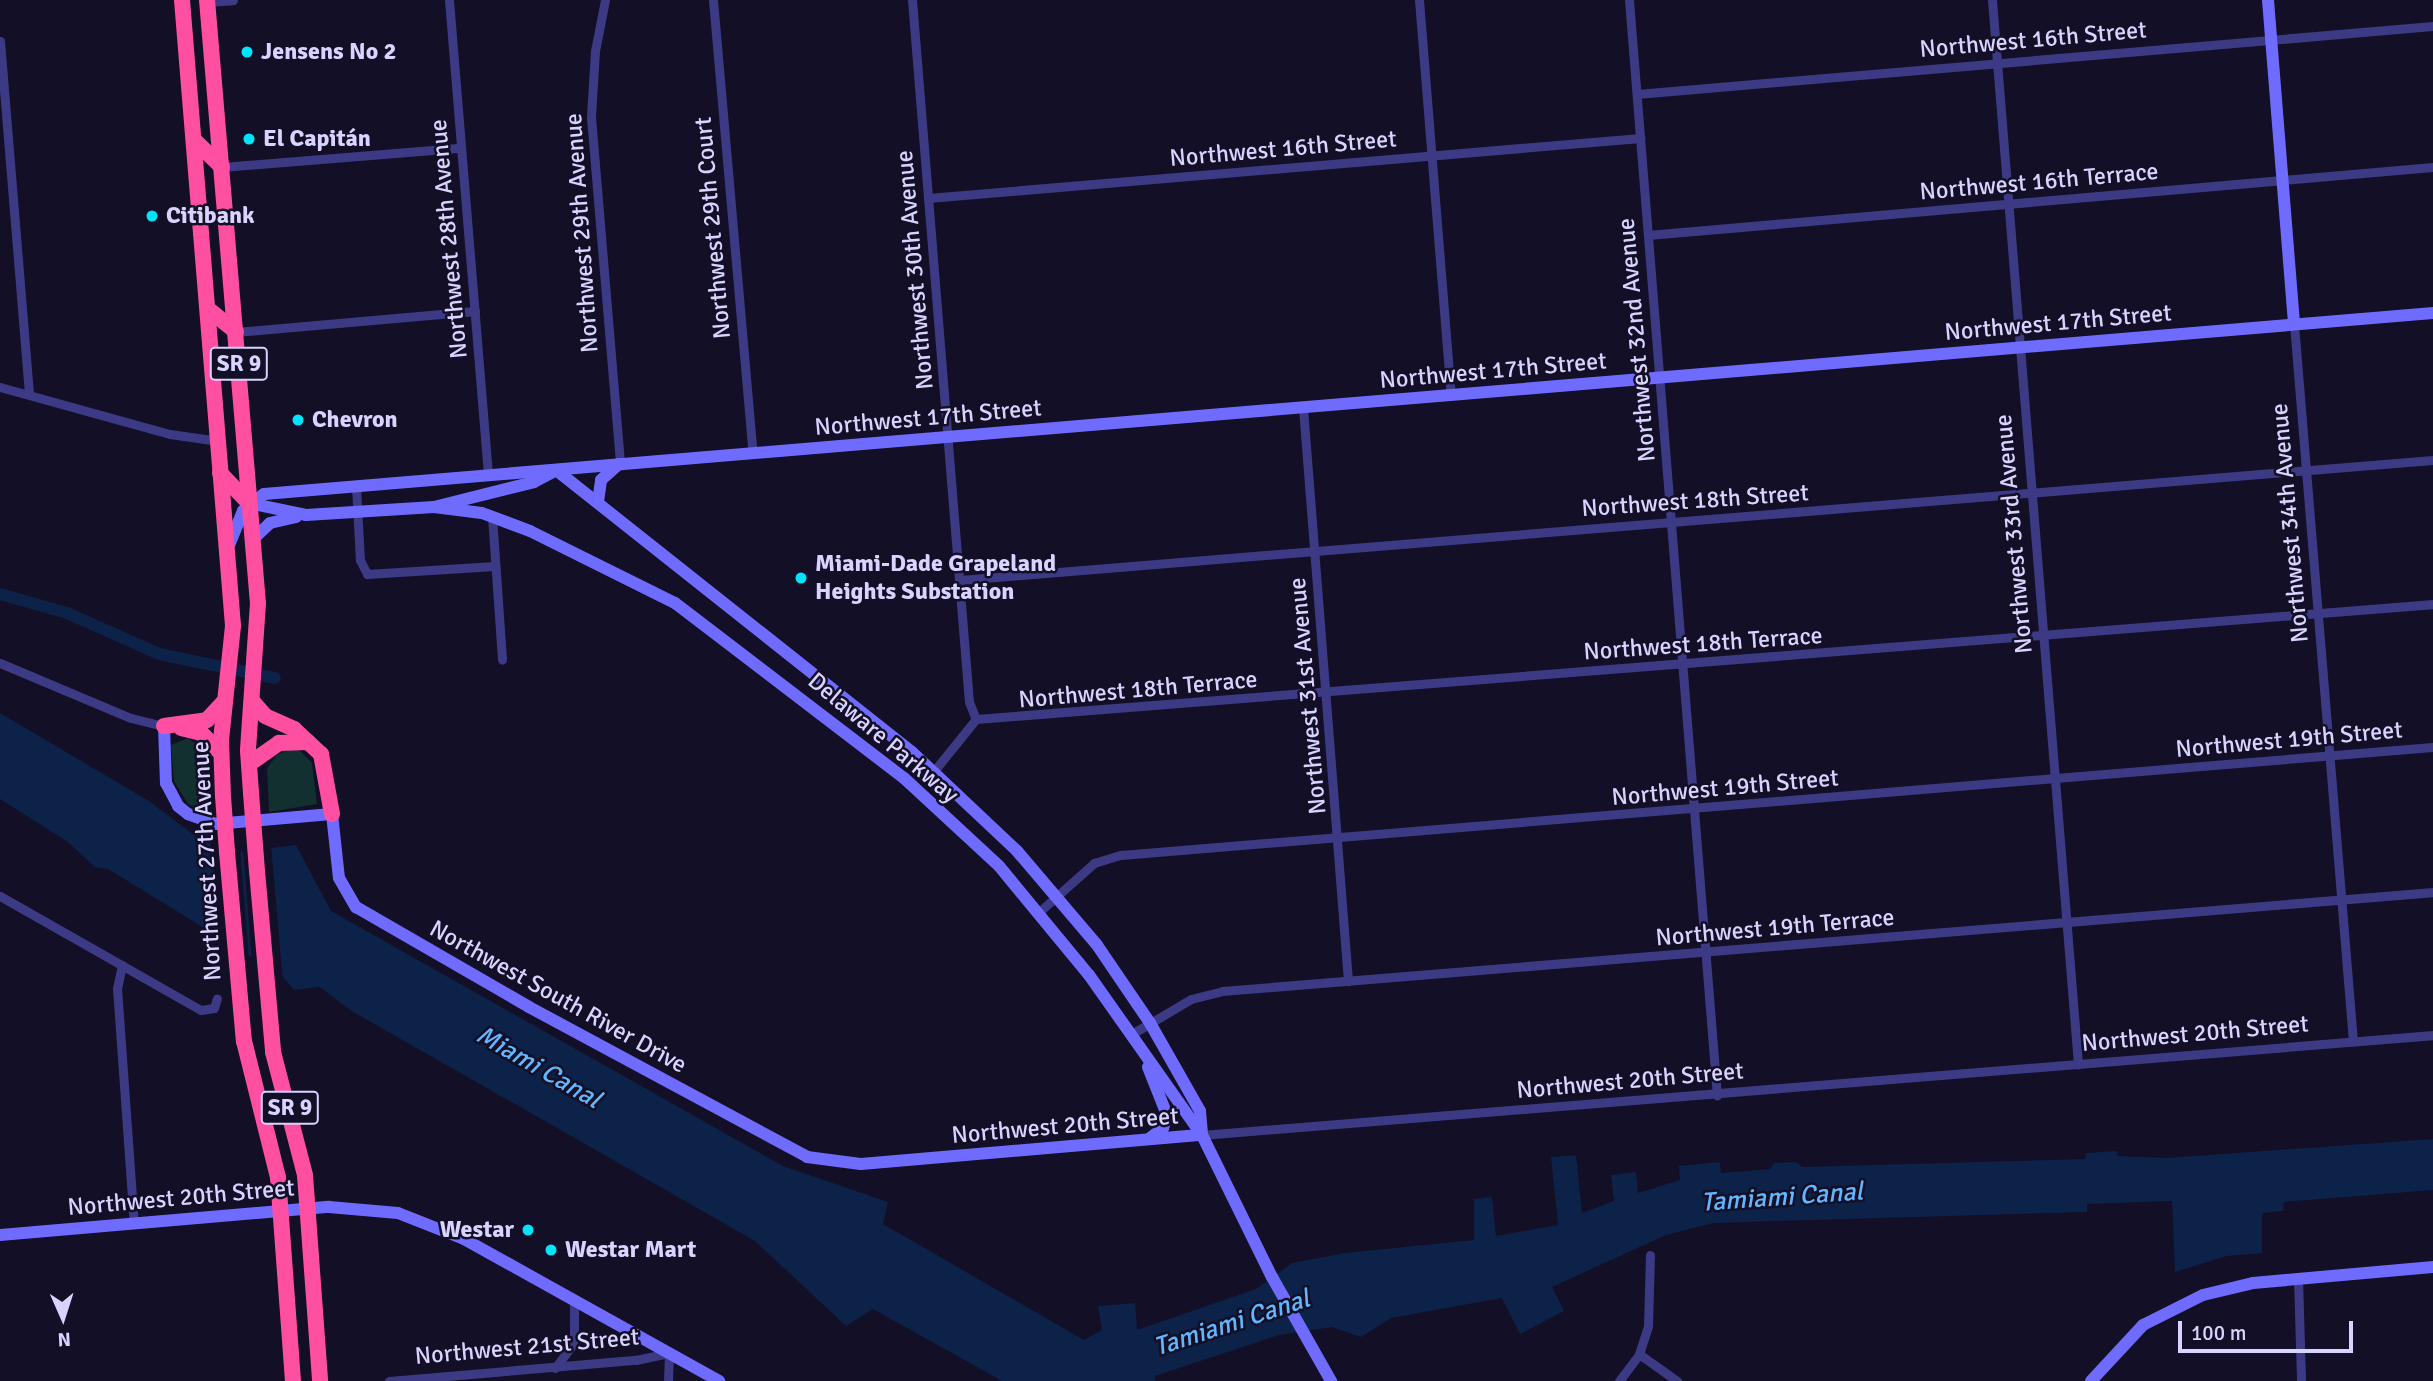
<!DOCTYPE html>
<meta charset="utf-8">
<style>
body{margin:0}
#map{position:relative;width:2433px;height:1381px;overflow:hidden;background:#130f26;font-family:Signika,sans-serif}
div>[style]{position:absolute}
.green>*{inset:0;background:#12302f}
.water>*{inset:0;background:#0c2248}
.pier>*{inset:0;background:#130f26}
.canal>*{height:12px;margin:-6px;padding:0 6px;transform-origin:6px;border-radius:6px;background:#0c2248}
.street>*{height:9px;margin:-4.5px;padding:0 4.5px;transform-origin:4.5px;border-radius:4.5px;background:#3d3a85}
.secondary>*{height:12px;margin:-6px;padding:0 6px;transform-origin:6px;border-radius:6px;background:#6f6bff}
.highway>*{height:16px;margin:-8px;padding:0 8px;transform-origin:8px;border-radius:8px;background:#ff4fa3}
.highway-bridge>*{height:16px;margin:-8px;padding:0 8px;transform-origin:8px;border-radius:8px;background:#ff4fa3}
.dots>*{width:19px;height:19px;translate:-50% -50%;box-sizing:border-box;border:4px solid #130f26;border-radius:50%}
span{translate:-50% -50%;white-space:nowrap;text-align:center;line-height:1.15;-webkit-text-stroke:5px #130f26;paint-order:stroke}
.shield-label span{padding:2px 5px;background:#130f26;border:2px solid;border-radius:5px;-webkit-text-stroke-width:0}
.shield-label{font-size:23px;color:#d9d4ff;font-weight:700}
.street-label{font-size:24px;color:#d9d4ff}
.poi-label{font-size:24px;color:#d9d4ff;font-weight:700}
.left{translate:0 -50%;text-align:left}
.right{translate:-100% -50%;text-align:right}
.water-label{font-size:26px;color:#62b6ff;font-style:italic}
.north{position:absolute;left:28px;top:1283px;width:70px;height:70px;-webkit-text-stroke:5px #130f26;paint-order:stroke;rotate:177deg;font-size:19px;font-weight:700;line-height:28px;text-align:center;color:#d9d4ff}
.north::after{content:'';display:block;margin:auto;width:24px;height:32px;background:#d9d4ff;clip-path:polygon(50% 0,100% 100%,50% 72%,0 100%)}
.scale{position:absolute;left:2178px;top:1321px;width:175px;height:32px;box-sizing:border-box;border:4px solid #d9d4ff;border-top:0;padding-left:9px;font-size:21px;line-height:24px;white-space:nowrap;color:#d9d4ff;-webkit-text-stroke:5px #130f26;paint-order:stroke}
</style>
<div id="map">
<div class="green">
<i style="clip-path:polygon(188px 738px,205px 751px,208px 814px,188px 804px,174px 781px,171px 745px)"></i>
<i style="clip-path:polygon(296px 747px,312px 763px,317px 804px,269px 812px,267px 768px,277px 755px)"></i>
</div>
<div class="water">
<i style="clip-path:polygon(0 713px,149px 801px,194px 835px,208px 834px,213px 855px,296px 845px,331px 911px,783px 1166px,888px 1202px,883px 1224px,1084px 1340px,1102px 1330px,1098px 1306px,1135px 1303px,1137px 1330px,1256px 1289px,1292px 1263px,1345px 1253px,1474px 1240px,1474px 1199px,1492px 1197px,1496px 1236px,1558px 1225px,1551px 1157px,1576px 1155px,1582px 1213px,1614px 1201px,1611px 1175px,1636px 1172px,1638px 1193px,1680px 1180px,1679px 1166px,1720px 1162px,1721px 1173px,1770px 1169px,1774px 1163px,1796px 1162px,1802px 1167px,2085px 1159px,2086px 1153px,2116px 1151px,2118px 1156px,2167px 1158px,2433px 1139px,2433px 1190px,2284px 1202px,2283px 1211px,2262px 1213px,2262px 1253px,2227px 1256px,2175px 1272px,2172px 1201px,2087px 1204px,2087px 1212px,1713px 1223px,1666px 1235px,1552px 1287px,1564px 1311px,1520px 1334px,1502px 1298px,1391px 1318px,1361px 1337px,1332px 1327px,1279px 1335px,1155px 1376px,1155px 1381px,1002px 1381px,873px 1309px,846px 1326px,755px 1241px,350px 1010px,320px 987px,294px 990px,281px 975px,108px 869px,95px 867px,68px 842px,0 799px)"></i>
</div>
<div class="pier">
<i style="clip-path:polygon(210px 831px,216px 851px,240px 848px,249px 960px,219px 941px)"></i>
<i style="clip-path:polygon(271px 845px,283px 982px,252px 962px,243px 848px)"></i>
</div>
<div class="canal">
<i style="left:0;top:594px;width:70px;rotate:15.8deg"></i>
<i style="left:67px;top:613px;width:101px;rotate:24deg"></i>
<i style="left:159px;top:654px;width:118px;rotate:11.7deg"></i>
</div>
<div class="street">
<i style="left:449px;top:0;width:477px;rotate:85.3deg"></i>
<i style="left:605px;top:0;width:52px;rotate:101.1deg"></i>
<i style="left:595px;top:51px;width:66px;rotate:93.5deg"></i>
<i style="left:591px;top:117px;width:348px;rotate:85.2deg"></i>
<i style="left:713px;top:0;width:455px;rotate:85deg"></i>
<i style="left:912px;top:0;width:704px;rotate:85.36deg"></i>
<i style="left:969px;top:702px;width:18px;rotate:68deg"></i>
<i style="left:1419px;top:0;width:397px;rotate:85.4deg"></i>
<i style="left:1629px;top:0;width:1099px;rotate:85.41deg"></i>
<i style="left:1992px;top:0;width:1068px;rotate:85.38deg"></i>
<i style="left:207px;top:2px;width:26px;rotate:-4deg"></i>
<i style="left:0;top:41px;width:355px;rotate:85.3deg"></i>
<i style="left:1637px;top:94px;width:799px;rotate:-4.88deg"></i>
<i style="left:222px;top:167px;width:239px;rotate:-4.6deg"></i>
<i style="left:928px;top:198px;width:715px;rotate:-4.82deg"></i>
<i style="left:1648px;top:235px;width:788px;rotate:-4.95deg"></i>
<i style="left:2294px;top:324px;width:720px;rotate:85.3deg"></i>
<i style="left:236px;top:332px;width:240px;rotate:-5deg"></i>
<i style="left:0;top:387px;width:176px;rotate:15.5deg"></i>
<i style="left:170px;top:434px;width:49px;rotate:8.3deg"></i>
<i style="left:1303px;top:408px;width:575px;rotate:85.51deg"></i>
<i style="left:356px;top:487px;width:73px;rotate:86.9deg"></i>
<i style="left:360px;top:560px;width:16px;rotate:63deg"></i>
<i style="left:367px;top:574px;width:128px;rotate:-3.6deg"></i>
<i style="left:492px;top:516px;width:144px;rotate:86deg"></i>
<i style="left:960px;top:580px;width:1478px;rotate:-4.66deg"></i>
<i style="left:0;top:663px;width:142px;rotate:22.8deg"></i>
<i style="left:131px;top:718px;width:34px;rotate:14deg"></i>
<i style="left:976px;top:719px;width:1462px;rotate:-4.51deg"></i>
<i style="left:934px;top:771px;width:67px;rotate:-51.1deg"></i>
<i style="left:0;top:896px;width:231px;rotate:29.6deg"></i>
<i style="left:201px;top:1010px;width:13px;rotate:-9deg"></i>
<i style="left:214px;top:1008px;width:10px;rotate:-73deg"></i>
<i style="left:1039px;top:912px;width:74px;rotate:-41.7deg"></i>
<i style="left:1094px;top:863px;width:28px;rotate:-17deg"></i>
<i style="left:1121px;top:855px;width:1316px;rotate:-4.71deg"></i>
<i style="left:122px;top:965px;width:24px;rotate:102deg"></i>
<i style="left:117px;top:988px;width:236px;rotate:85.9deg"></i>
<i style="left:1130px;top:1035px;width:71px;rotate:-30.5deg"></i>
<i style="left:1191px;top:999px;width:32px;rotate:-14deg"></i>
<i style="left:1222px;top:991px;width:1215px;rotate:-4.67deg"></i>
<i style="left:1202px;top:1135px;width:1235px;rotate:-4.64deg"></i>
<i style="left:2298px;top:1278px;width:103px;rotate:88.3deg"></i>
<i style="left:1639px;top:1354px;width:47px;rotate:35.4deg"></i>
<i style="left:555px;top:1368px;width:31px;rotate:-53deg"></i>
<i style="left:574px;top:1343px;width:42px;rotate:-90deg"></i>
<i style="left:389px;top:1381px;width:248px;rotate:-4.9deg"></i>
<i style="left:636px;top:1360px;width:34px;rotate:-12deg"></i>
<i style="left:669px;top:1353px;width:28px;rotate:92deg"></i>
<i style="left:1619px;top:1381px;width:34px;rotate:-53deg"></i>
<i style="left:1639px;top:1354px;width:29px;rotate:-72deg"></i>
<i style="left:1648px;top:1326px;width:71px;rotate:-88.4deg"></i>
</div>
<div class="secondary">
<i style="left:2268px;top:0;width:325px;rotate:85.4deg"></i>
<i style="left:556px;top:470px;width:454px;rotate:38.4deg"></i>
<i style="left:912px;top:752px;width:144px;rotate:43.3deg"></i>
<i style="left:1017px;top:851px;width:123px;rotate:49.6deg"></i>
<i style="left:1097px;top:945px;width:94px;rotate:55.8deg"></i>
<i style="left:1150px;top:1023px;width:101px;rotate:60.4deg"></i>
<i style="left:1200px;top:1111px;width:24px;rotate:85deg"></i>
<i style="left:598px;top:502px;width:22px;rotate:-82deg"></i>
<i style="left:601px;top:480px;width:24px;rotate:-42deg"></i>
<i style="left:249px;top:503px;width:58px;rotate:11.9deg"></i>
<i style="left:306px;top:515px;width:128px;rotate:-3.6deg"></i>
<i style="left:434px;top:507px;width:103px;rotate:-14deg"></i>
<i style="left:534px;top:482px;width:21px;rotate:-28deg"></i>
<i style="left:434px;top:507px;width:48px;rotate:7.1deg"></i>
<i style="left:482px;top:513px;width:51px;rotate:20.6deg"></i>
<i style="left:530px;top:531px;width:162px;rotate:26.4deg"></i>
<i style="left:675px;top:603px;width:288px;rotate:37.4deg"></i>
<i style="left:904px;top:778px;width:129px;rotate:42.8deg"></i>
<i style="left:999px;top:866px;width:141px;rotate:50.5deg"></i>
<i style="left:1089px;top:975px;width:196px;rotate:54.8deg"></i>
<i style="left:1202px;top:1135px;width:158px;rotate:63.8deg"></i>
<i style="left:1272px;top:1277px;width:120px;rotate:60.4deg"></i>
<i style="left:252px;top:540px;width:25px;rotate:-43deg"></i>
<i style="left:270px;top:523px;width:27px;rotate:-13deg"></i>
<i style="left:230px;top:543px;width:35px;rotate:-68deg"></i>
<i style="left:243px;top:511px;width:27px;rotate:-39deg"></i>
<i style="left:264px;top:494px;width:2177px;rotate:-4.77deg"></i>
<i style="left:164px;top:726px;width:57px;rotate:88deg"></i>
<i style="left:166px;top:783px;width:26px;rotate:62deg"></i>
<i style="left:178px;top:806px;width:13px;rotate:39deg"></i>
<i style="left:188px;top:814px;width:29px;rotate:20deg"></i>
<i style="left:215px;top:824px;width:117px;rotate:-4.9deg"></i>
<i style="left:332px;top:814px;width:64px;rotate:83.8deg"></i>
<i style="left:339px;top:878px;width:34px;rotate:60deg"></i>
<i style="left:356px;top:907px;width:200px;rotate:30deg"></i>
<i style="left:529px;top:1007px;width:316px;rotate:28.3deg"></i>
<i style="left:807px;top:1157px;width:54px;rotate:7.4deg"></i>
<i style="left:861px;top:1164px;width:342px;rotate:-4.9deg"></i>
<i style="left:1148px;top:1067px;width:52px;rotate:68.4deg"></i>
<i style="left:1167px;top:1115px;width:14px;rotate:107deg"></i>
<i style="left:1163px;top:1128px;width:18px;rotate:142deg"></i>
<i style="left:0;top:1235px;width:330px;rotate:-4.9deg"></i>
<i style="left:329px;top:1207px;width:69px;rotate:5deg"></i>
<i style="left:398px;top:1213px;width:71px;rotate:21.5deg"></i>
<i style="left:464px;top:1239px;width:292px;rotate:29.1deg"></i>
<i style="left:2091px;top:1381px;width:76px;rotate:-47.1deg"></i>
<i style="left:2143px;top:1325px;width:67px;rotate:-26.6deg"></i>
<i style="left:2203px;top:1295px;width:51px;rotate:-13.5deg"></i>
<i style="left:2253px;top:1283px;width:181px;rotate:-5.1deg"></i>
</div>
<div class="highway">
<i style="left:182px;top:0;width:628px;rotate:85.34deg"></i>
<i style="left:233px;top:626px;width:115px;rotate:96deg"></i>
<i style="left:221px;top:740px;width:56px;rotate:88deg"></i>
<i style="left:207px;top:0;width:605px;rotate:85.17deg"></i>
<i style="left:258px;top:603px;width:148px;rotate:93.9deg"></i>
<i style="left:248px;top:751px;width:42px;rotate:85.9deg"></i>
<i style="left:194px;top:140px;width:39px;rotate:44deg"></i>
<i style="left:208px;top:309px;width:36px;rotate:39deg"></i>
<i style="left:220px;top:473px;width:42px;rotate:46deg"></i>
<i style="left:253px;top:702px;width:18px;rotate:49deg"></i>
<i style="left:265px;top:716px;width:32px;rotate:24deg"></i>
<i style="left:294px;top:729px;width:37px;rotate:43deg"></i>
<i style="left:321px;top:754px;width:61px;rotate:79.6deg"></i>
<i style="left:164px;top:726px;width:43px;rotate:-7.9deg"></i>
<i style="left:207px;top:720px;width:26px;rotate:-47deg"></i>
<i style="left:181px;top:728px;width:21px;rotate:14deg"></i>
<i style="left:201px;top:733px;width:28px;rotate:45deg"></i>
<i style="left:249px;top:764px;width:37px;rotate:-35deg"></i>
<i style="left:279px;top:743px;width:29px;rotate:-2deg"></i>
<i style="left:227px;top:852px;width:190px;rotate:84.9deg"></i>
<i style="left:244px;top:1041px;width:140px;rotate:76deg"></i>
<i style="left:278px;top:1177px;width:205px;rotate:85.8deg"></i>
<i style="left:257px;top:871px;width:182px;rotate:84.9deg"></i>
<i style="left:273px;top:1052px;width:127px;rotate:75.4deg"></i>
<i style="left:305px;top:1175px;width:207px;rotate:85.8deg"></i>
</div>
<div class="highway-bridge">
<i style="left:251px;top:793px;width:78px;rotate:85.6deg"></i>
<i style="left:223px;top:796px;width:56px;rotate:85.9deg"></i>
</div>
<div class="dots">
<i style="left:247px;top:52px;background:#00e5ff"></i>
<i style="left:249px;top:139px;background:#00e5ff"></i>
<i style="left:152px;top:216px;background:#00e5ff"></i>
<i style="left:298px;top:420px;background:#00e5ff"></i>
<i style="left:801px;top:578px;background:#00e5ff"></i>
<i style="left:528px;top:1230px;background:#00e5ff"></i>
<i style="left:551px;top:1250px;background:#00e5ff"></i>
</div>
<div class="shield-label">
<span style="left:239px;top:364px">SR 9</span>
<span style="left:290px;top:1108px">SR 9</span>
</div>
<div class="street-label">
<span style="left:2033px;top:40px;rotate:-5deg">Northwest 16th Street</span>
<span style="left:1283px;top:149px;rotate:-5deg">Northwest 16th Street</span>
<span style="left:2039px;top:182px;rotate:-5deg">Northwest 16th Terrace</span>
<span style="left:713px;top:228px;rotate:-95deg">Northwest 29th Court</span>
<span style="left:582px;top:233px;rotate:-94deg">Northwest 29th Avenue</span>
<span style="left:449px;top:239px;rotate:-95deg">Northwest 28th Avenue</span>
<span style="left:915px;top:270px;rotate:-95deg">Northwest 30th Avenue</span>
<span style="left:2058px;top:323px;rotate:-5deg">Northwest 17th Street</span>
<span style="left:1637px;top:340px;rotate:-95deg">Northwest 32nd Avenue</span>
<span style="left:1493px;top:371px;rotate:-5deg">Northwest 17th Street</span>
<span style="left:928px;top:418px;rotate:-5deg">Northwest 17th Street</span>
<span style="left:1695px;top:501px;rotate:-4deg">Northwest 18th Street</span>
<span style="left:2290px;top:523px;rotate:-95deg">Northwest 34th Avenue</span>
<span style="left:2014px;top:534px;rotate:-95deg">Northwest 33rd Avenue</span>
<span style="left:1703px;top:644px;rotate:-4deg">Northwest 18th Terrace</span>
<span style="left:1138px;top:690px;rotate:-5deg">Northwest 18th Terrace</span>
<span style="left:1308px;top:696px;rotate:-95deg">Northwest 31st Avenue</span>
<span style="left:883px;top:738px;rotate:40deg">Delaware Parkway</span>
<span style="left:2289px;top:740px;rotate:-5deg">Northwest 19th Street</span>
<span style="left:1725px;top:788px;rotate:-5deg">Northwest 19th Street</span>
<span style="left:207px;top:861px;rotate:-93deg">Northwest 27th Avenue</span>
<span style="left:1775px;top:928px;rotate:-5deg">Northwest 19th Terrace</span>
<span style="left:558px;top:997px;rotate:29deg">Northwest South River Drive</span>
<span style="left:2195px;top:1034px;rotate:-5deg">Northwest 20th Street</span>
<span style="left:1630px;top:1081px;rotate:-5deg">Northwest 20th Street</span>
<span style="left:1065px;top:1126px;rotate:-5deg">Northwest 20th Street</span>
<span style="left:181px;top:1198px;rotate:-5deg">Northwest 20th Street</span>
<span style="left:527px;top:1347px;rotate:-5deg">Northwest 21st Street</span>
</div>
<div class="poi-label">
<span class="left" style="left:261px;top:52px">Jensens No 2</span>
<span class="left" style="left:263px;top:139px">El Capitán</span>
<span class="left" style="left:166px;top:216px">Citibank</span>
<span class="left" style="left:312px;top:420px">Chevron</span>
<span class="left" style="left:815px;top:578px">Miami-Dade Grapeland<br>Heights Substation</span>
<span class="right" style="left:514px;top:1230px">Westar</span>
<span class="left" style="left:565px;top:1250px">Westar Mart</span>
</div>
<div class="water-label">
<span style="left:538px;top:1068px;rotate:30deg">Miami Canal</span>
<span style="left:1782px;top:1198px;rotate:-4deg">Tamiami Canal</span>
<span style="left:1232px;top:1324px;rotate:-18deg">Tamiami Canal</span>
</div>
<div class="north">N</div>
<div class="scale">100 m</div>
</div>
